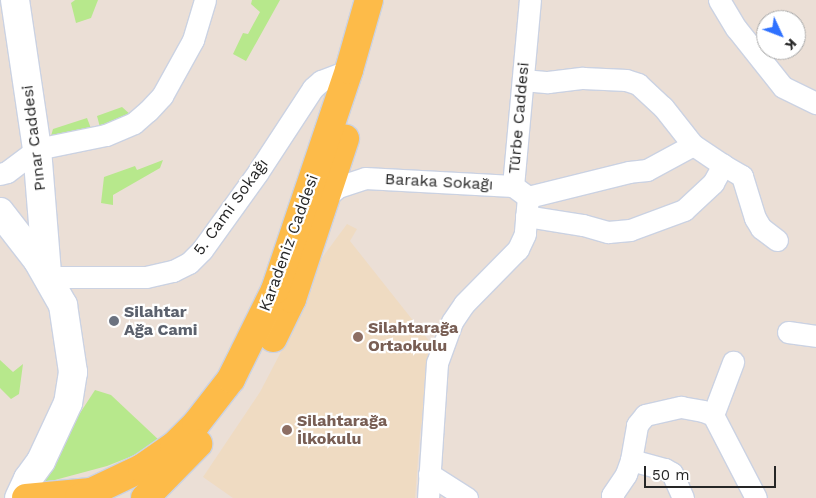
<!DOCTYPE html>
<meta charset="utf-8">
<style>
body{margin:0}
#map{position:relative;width:816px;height:498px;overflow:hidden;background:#ebdfd6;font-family:"Work Sans",sans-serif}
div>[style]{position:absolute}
.education>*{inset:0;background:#efdbc2}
.green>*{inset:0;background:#b7e88c}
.roads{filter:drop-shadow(1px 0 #cbd2e2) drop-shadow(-1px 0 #cbd2e2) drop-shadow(0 1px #cbd2e2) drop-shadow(0 -1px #cbd2e2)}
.minor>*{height:21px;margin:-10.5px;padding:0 10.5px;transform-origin:10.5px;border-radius:10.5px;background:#fff}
.secondary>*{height:28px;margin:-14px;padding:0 14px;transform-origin:14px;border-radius:14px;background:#fff}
.primary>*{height:28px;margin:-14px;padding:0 14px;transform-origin:14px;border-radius:14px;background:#fdbb49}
.dots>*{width:14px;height:14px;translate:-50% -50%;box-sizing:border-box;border:2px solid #fff;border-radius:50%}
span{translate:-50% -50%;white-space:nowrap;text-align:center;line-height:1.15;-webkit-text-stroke:4.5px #fff;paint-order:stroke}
.street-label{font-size:16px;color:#262626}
.worship-label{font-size:16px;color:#5b616d;font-weight:700}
.left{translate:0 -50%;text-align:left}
.education-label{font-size:16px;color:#785e54;font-weight:700}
.north{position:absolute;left:756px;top:10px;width:50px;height:50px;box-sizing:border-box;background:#fff;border:1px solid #a8a8a8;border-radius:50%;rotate:133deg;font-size:14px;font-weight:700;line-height:20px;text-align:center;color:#262626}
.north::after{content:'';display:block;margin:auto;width:18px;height:22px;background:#2f71ff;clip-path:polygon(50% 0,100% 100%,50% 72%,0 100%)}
.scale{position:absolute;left:644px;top:466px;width:132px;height:22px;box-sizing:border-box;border:2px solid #262626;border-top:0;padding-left:6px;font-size:15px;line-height:18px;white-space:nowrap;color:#262626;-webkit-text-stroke:4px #fff;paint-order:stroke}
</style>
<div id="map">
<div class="education">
<i style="clip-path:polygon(347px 224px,357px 229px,350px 241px,434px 347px,420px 433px,415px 498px,233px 498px,203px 477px,260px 392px,294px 327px,312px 288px,319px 262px)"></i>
</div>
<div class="green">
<i style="clip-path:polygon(75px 0,98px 0,91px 18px,76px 23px,71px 3px)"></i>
<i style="clip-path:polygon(252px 0,280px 0,246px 61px,233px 54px,243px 33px,248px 34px,260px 12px,251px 4px)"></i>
<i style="clip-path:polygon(122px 107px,132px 116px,101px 131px,97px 116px)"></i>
<i style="clip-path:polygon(87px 118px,92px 131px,51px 136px,53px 129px)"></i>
<i style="clip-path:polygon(163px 160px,160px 168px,113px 195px,113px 205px,101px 203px,104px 177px,135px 166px,137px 170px)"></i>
<i style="clip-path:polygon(0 360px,13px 372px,23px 364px,19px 394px,11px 399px,0 388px)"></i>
<i style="clip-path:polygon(95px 390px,111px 395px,161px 442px,145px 451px,107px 466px,40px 484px,69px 430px)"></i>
</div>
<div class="roads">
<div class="minor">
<i style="left:719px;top:0;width:33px;rotate:59deg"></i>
<i style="left:736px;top:28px;width:75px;rotate:51.5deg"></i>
<i style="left:783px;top:87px;width:37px;rotate:26deg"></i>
<i style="left:523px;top:80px;width:25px;rotate:5deg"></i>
<i style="left:548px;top:82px;width:35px;rotate:-7deg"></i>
<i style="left:583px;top:78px;width:43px;rotate:2.7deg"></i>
<i style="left:626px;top:80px;width:13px;rotate:18deg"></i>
<i style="left:638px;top:84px;width:34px;rotate:43deg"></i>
<i style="left:663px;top:107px;width:48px;rotate:51.7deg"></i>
<i style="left:723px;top:165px;width:22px;rotate:30deg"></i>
<i style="left:742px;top:176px;width:44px;rotate:72.8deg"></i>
<i style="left:755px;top:218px;width:12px;rotate:59deg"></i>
<i style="left:761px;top:228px;width:20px;rotate:37deg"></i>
<i style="left:0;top:174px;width:7px;rotate:-16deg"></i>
<i style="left:7px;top:172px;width:38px;rotate:-37deg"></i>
<i style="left:37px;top:149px;width:70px;rotate:-11.5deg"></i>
<i style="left:106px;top:135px;width:30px;rotate:-23deg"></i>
<i style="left:134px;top:123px;width:18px;rotate:-41deg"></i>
<i style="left:148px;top:111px;width:21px;rotate:-47deg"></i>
<i style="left:162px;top:96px;width:64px;rotate:-61deg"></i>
<i style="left:193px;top:40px;width:42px;rotate:-73.3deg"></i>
<i style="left:513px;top:186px;width:187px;rotate:-84.8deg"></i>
<i style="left:327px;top:196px;width:14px;rotate:-39deg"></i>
<i style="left:338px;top:187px;width:28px;rotate:-18deg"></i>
<i style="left:365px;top:178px;width:148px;rotate:3.1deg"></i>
<i style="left:513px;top:186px;width:19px;rotate:36deg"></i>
<i style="left:528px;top:197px;width:37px;rotate:95deg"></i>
<i style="left:525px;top:234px;width:17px;rotate:115deg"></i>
<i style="left:518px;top:249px;width:77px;rotate:134.5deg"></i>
<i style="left:464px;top:304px;width:22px;rotate:124deg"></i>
<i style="left:452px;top:322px;width:44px;rotate:110.1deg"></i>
<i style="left:437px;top:363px;width:135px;rotate:93.8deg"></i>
<i style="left:526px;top:216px;width:58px;rotate:9deg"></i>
<i style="left:583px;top:225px;width:26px;rotate:16deg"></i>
<i style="left:608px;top:232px;width:22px;rotate:-5deg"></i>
<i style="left:630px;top:230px;width:58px;rotate:-20.3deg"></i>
<i style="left:684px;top:210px;width:40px;rotate:-43deg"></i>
<i style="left:713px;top:183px;width:21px;rotate:-61deg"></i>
<i style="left:723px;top:165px;width:36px;rotate:-146deg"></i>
<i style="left:693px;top:145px;width:52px;rotate:151.5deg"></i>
<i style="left:647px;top:170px;width:18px;rotate:174deg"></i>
<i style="left:629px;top:172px;width:104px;rotate:166.1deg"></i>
<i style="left:47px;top:277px;width:99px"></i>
<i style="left:146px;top:277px;width:28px;rotate:-13deg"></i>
<i style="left:173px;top:271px;width:18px;rotate:-27deg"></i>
<i style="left:189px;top:263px;width:18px;rotate:-45deg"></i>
<i style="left:202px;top:250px;width:96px;rotate:-54.3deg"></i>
<i style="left:258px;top:172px;width:100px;rotate:-56.8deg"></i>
<i style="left:313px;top:88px;width:11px;rotate:-41deg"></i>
<i style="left:321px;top:81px;width:30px;rotate:-21deg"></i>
<i style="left:788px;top:332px;width:28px;rotate:8deg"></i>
<i style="left:713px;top:415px;width:57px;rotate:-69.3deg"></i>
<i style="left:631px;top:460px;width:35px;rotate:15deg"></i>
<i style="left:665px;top:469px;width:8px;rotate:30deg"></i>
<i style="left:672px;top:473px;width:27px;rotate:66deg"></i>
<i style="left:429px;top:474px;width:45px;rotate:32.3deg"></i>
<i style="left:613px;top:498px;width:3px;rotate:-108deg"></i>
<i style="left:612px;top:495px;width:25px;rotate:-56deg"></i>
<i style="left:626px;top:474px;width:15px;rotate:-70deg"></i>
<i style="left:631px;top:460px;width:36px;rotate:-80deg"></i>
<i style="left:637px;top:425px;width:13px;rotate:-51deg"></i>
<i style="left:645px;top:415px;width:37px;rotate:-13deg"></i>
<i style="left:681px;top:407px;width:22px;rotate:10deg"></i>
<i style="left:703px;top:411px;width:11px;rotate:22deg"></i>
<i style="left:713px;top:415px;width:93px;rotate:62.6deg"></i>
</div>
<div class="secondary">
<i style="left:15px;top:0;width:151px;rotate:81.6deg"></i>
<i style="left:37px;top:149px;width:124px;rotate:85.4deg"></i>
<i style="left:0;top:212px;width:62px;rotate:52.2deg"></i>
<i style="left:38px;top:261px;width:51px;rotate:60.4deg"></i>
<i style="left:63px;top:305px;width:68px;rotate:81.5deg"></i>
<i style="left:73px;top:372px;width:31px;rotate:99deg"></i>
<i style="left:68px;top:403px;width:64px;rotate:115deg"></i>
<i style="left:41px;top:461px;width:22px;rotate:126deg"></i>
<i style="left:28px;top:479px;width:21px;rotate:115deg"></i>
</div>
<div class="primary">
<i style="left:273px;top:338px;width:43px;rotate:-64deg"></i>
<i style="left:292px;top:299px;width:169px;rotate:-71.7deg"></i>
<i style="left:26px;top:498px;width:65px;rotate:-5.3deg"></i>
<i style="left:79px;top:498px;width:70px;rotate:-25.5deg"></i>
<i style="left:142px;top:468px;width:39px;rotate:-35deg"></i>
<i style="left:174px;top:446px;width:31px;rotate:-45deg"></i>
<i style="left:196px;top:424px;width:57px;rotate:-52.1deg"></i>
<i style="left:231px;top:379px;width:99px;rotate:-63.7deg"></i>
<i style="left:275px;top:290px;width:232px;rotate:-71.4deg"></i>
<i style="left:349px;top:70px;width:73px;rotate:-74.1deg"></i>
<i style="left:145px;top:498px;width:76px;rotate:-45.5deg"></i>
</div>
</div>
<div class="dots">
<i style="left:114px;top:321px;background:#6b7280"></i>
<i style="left:358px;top:337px;background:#8d6e63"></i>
<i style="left:287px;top:430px;background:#8d6e63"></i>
</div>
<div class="street-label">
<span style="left:519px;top:118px;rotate:-85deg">Türbe Caddesi</span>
<span style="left:34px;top:138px;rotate:-97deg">Pınar Caddesi</span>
<span style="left:439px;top:182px;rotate:3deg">Baraka Sokağı</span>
<span style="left:231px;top:207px;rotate:-54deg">5. Cami Sokağı</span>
<span style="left:289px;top:243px;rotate:-70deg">Karadeniz Caddesi</span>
</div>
<div class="worship-label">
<span class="left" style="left:124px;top:321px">Silahtar<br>Ağa Cami</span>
</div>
<div class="education-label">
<span class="left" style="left:368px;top:337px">Silahtarağa<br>Ortaokulu</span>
<span class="left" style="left:297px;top:430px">Silahtarağa<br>İlkokulu</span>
</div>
<div class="north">K</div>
<div class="scale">50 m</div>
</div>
